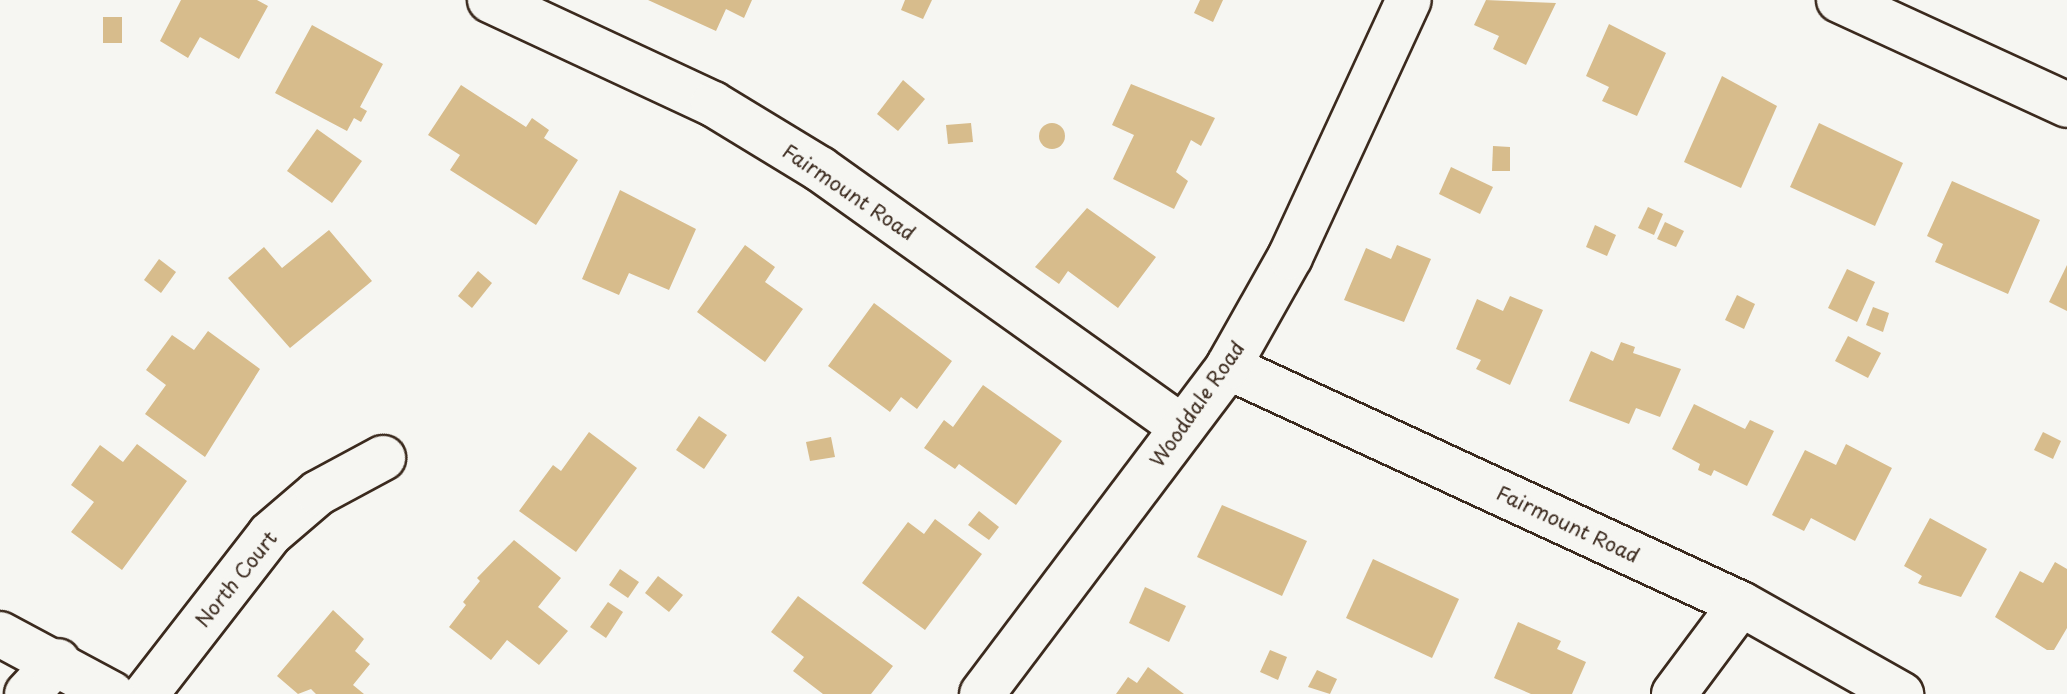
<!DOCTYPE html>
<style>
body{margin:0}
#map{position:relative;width:2067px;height:694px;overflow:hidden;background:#f6f6f2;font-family:"Playpen Sans",sans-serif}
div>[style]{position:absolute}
.building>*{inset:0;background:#d7bc8c}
.round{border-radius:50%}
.roads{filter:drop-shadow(2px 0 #3b2a1e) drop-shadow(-2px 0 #3b2a1e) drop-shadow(0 2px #3b2a1e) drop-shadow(0 -2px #3b2a1e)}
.minor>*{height:44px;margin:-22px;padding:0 22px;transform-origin:22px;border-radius:22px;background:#f6f6f2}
.tertiary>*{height:44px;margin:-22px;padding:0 22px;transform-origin:22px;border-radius:22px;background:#f6f6f2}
span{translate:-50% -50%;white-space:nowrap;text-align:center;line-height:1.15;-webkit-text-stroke:8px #f6f6f2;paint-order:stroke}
.street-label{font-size:20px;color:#3b2a1e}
</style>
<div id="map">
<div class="building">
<i style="clip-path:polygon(181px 0,257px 0,268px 6px,239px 59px,200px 37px,188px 58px,160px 41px)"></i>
<i style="clip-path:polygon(648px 0,752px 0,744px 18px,726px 9px,716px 31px)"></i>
<i style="clip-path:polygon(905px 0,932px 0,923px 19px,901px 10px)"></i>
<i style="clip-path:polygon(1200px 0,1223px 0,1213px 22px,1194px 13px)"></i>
<i style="clip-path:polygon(1486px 0,1556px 3px,1526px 65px,1493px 49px,1499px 36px,1474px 25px)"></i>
<i style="clip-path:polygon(103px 17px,122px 17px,122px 43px,103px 43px)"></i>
<i style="clip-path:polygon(1609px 24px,1666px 53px,1637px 116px,1602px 101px,1609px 87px,1586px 76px)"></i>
<i style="clip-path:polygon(312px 25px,383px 64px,360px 107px,367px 111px,361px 122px,354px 118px,347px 131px,275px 93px)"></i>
<i style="clip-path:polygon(1722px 76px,1777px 106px,1741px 188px,1684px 162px)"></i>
<i style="clip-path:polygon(903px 80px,925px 99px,898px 131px,877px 114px)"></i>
<i style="clip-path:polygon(1131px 84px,1215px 118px,1201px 146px,1191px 140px,1176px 172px,1188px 181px,1174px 209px,1113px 179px,1134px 135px,1112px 125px)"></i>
<i style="clip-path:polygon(461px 85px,526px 127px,532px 118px,549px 130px,544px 138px,578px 160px,536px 225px,450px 170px,460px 155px,428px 135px)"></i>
<i class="round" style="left:1039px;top:123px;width:26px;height:26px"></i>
<i style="clip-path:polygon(971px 123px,973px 142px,948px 144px,946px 125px)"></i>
<i style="clip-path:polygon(1819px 123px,1903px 163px,1875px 226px,1790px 187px)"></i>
<i style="clip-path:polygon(317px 129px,362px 161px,332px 203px,287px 171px)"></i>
<i style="clip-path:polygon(1493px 146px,1510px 147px,1510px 171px,1492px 171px)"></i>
<i style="clip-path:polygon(1451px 167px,1493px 187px,1480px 214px,1439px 194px)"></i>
<i style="clip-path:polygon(1952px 181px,2040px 220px,2008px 294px,1935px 262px,1943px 244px,1927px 236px)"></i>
<i style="clip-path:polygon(620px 190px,696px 229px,669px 290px,629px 273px,619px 295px,582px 279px)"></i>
<i style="clip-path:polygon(1648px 207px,1663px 214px,1654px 235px,1638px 228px)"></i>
<i style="clip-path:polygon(1087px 208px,1156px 257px,1118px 308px,1068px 271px,1059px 284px,1035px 267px)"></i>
<i style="clip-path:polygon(1665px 222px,1684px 231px,1676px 247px,1657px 239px)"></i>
<i style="clip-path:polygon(1595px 225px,1616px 235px,1607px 256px,1586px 247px)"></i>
<i style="clip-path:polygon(329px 230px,372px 281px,290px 348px,228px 278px,264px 247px,282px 268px)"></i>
<i style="clip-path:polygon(745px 245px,775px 267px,765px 282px,803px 309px,765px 362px,697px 312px)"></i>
<i style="clip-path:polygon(1397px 245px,1431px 259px,1404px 322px,1344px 300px,1366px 248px,1391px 259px)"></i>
<i style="clip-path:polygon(159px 259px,176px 272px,161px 293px,144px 280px)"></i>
<i style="clip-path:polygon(2067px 265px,2067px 311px,2049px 302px)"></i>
<i style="clip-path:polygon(1847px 269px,1875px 282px,1857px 322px,1828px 308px)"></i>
<i style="clip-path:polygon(478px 271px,492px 283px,472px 308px,458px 296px)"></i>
<i style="clip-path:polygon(1737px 295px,1755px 304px,1744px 329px,1725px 320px)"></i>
<i style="clip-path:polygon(1510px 296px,1543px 310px,1510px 385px,1476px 369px,1481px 360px,1456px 349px,1477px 299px,1503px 311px)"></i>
<i style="clip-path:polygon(874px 303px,952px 361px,917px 409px,901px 397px,890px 412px,828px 366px)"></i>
<i style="clip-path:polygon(1873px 307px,1889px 313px,1883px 332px,1866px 325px)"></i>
<i style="clip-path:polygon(208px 331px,260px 369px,205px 457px,145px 414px,166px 385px,146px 370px,172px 335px,194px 350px)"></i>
<i style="clip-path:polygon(1848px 336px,1881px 353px,1868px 378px,1835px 361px)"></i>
<i style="clip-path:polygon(1621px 342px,1635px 347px,1633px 353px,1681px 369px,1660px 417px,1636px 408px,1629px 424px,1569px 401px,1591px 351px,1613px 361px)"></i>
<i style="clip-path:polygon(983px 385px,1062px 441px,1016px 505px,959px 464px,955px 469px,924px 448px,944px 420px,953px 427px)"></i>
<i style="clip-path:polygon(1694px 404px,1745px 429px,1750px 420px,1774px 431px,1747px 486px,1714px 470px,1711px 476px,1698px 470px,1700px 464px,1672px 449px)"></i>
<i style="clip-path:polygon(699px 416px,727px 435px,704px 469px,676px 450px)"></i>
<i style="clip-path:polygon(589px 432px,637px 468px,576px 552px,519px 511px,553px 465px,561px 471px)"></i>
<i style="clip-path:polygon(2043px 432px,2061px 441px,2053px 459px,2034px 450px)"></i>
<i style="clip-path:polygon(831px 437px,835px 457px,810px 461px,806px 442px)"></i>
<i style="clip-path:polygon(137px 444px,187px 481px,122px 570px,71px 532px,94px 502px,71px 485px,100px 445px,123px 462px)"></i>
<i style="clip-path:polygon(1846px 444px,1892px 468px,1855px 541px,1811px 518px,1804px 531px,1772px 515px,1805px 450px,1836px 465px)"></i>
<i style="clip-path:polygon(1222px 505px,1307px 541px,1282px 596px,1197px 557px)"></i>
<i style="clip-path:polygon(979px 511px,999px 527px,989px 540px,968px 525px)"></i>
<i style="clip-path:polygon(1930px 518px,1987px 549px,1961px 597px,1922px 585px,1918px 583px,1922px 576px,1904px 566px)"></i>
<i style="clip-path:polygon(935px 519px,982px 554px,925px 630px,862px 583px,908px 522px,924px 534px)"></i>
<i style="clip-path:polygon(514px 540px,561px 578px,538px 607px,568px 631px,539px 665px,507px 640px,491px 660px,449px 627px,466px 605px,463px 602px,480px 581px,477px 578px)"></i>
<i style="clip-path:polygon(1373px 559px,1459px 599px,1432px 658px,1346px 618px)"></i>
<i style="clip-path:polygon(2055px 562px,2067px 569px,2067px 628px,2054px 650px,2047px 650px,1995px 617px,2020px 571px,2043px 583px)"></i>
<i style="clip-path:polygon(620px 569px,639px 582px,628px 598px,609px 585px)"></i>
<i style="clip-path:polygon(658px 576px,683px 595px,669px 612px,645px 593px)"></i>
<i style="clip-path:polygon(1145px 587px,1186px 606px,1169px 642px,1129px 623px)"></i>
<i style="clip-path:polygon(798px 596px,893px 666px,871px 694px,823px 694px,793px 671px,804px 657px,771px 632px)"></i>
<i style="clip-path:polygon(608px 602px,623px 612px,606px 638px,590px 627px)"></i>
<i style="clip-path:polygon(333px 610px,364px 639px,355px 651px,370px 664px,353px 685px,364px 694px,316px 694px,311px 689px,298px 694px,277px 676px)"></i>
<i style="clip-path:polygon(1518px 622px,1561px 641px,1557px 649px,1586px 662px,1572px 694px,1531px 694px,1494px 678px)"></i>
<i style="clip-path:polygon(1270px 650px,1287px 657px,1278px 680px,1260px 672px)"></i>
<i style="clip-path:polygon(1148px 667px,1184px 694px,1116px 694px,1128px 677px,1137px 683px)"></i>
<i style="clip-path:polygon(1317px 670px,1337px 679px,1330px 694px,1308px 687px)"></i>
</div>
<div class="roads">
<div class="minor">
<i style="left:490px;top:0;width:246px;rotate:25deg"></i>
<i style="left:713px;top:104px;width:125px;rotate:31.3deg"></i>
<i style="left:820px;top:169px;width:445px;rotate:35.5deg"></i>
<i style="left:1839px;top:0;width:251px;rotate:24.7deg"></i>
<i style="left:1228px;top:367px;width:565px;rotate:24.8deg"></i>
<i style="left:1741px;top:604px;width:184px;rotate:29.4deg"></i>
<i style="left:27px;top:694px;width:45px;rotate:-46.8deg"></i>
<i style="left:146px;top:694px;width:202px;rotate:-52.2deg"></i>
<i style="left:270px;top:534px;width:63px;rotate:-40.5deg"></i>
<i style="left:318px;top:493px;width:74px;rotate:-28.3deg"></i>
<i style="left:982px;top:694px;width:409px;rotate:-53deg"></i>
<i style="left:1228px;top:367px;width:126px;rotate:-60.6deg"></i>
<i style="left:1290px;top:257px;width:283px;rotate:-65.2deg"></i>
<i style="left:1674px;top:694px;width:112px;rotate:-53.3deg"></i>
</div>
<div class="tertiary">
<i style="left:0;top:634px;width:127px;rotate:28.2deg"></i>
</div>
</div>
<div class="street-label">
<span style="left:849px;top:192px;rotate:34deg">Fairmount Road</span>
<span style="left:1197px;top:404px;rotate:-55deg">Wooddale Road</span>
<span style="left:1568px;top:524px;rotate:25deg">Fairmount Road</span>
<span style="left:236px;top:579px;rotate:-51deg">North Court</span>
</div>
</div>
